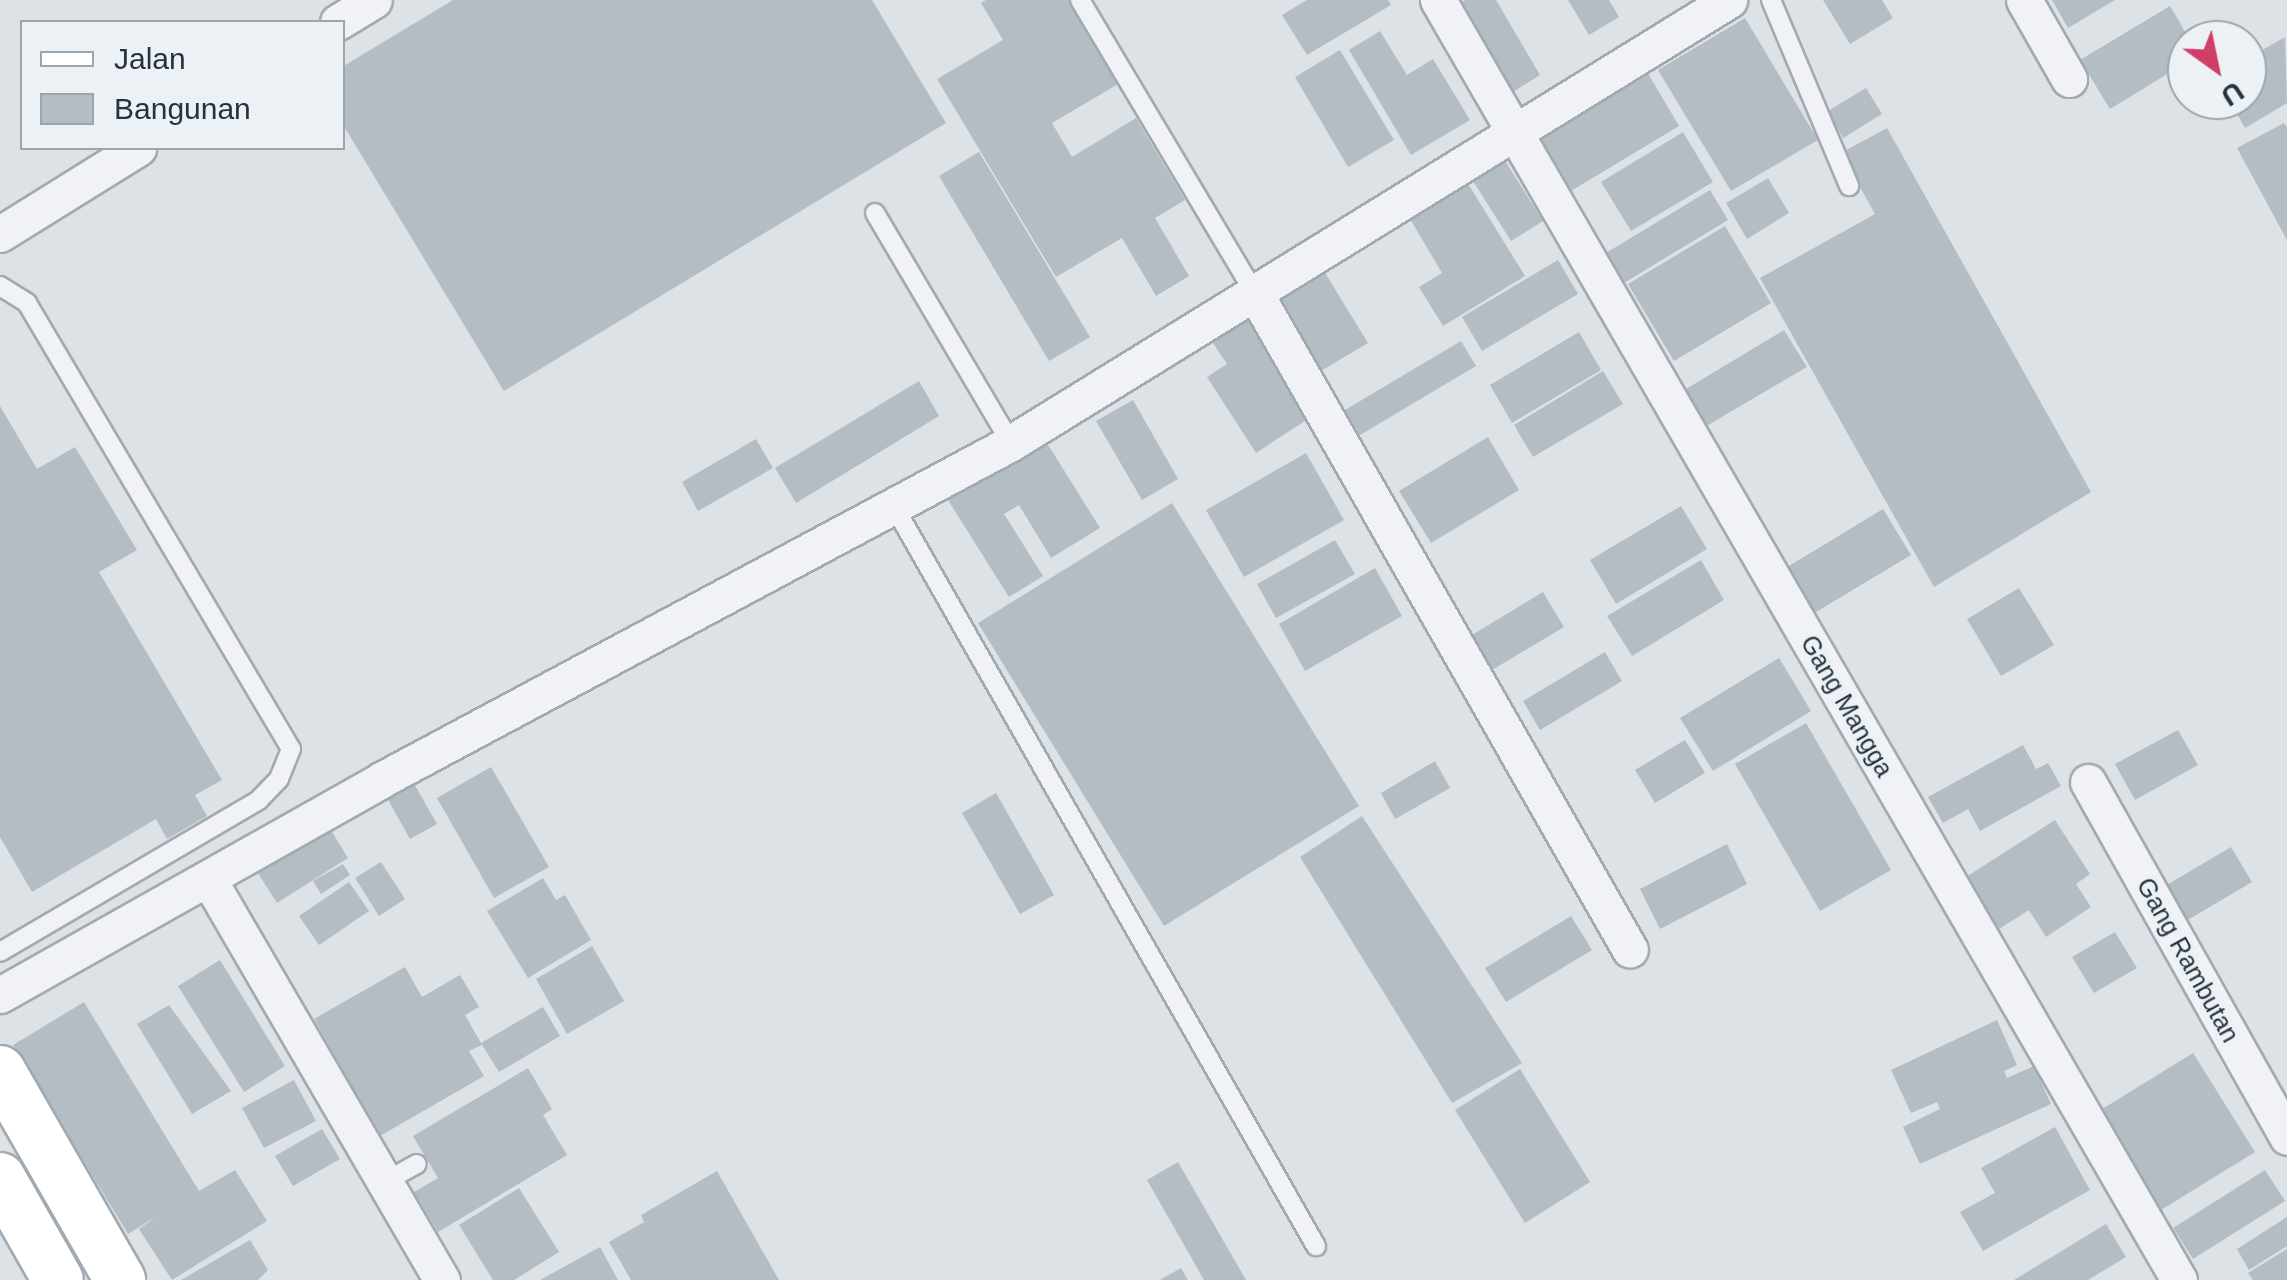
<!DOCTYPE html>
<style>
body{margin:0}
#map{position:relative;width:2287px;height:1280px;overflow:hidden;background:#dde2e7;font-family:Arial,sans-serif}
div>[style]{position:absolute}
.building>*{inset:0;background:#b4bcc4}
.roads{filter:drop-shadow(2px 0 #a2aab1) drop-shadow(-2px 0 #a2aab1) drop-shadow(0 2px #a2aab1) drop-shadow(0 -2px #a2aab1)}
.service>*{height:18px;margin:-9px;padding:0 9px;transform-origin:9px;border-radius:9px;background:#f0f2f6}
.minor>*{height:35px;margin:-17.5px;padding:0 17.5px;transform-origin:17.5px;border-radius:17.5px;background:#f0f2f6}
.secondary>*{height:50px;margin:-25px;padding:0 25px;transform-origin:25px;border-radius:25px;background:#fff}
span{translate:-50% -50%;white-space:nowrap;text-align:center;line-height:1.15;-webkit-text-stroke:8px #ecf1f5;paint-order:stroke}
.street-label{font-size:25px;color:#26323e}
.legend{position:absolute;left:20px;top:20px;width:325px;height:130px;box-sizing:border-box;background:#ecf1f5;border:2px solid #9da5ac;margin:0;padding:12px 18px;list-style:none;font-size:30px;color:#26323e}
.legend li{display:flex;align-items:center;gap:20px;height:50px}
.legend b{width:50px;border:2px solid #9da5ac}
.north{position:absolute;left:2167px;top:20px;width:100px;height:100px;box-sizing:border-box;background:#ecf1f5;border:2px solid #9da5ac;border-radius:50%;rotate:147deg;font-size:28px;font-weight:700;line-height:40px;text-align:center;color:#26323e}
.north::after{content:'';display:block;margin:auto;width:35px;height:45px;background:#cf3f66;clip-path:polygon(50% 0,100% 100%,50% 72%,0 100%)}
</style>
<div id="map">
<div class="building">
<i style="clip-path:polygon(453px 0,872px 0,946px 123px,504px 391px,342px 123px,342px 67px)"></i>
<i style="clip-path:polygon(986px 0,1070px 0,1120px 83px,1052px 123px,1072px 157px,1136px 118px,1185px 200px,1155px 218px,1189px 276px,1156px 296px,1122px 238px,1056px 277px,937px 79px,1003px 40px,981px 3px)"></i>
<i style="clip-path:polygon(1307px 0,1388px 0,1391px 5px,1307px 55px,1282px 15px)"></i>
<i style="clip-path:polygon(1465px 0,1496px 0,1540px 75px,1503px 98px,1449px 9px)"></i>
<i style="clip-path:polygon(1568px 0,1609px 0,1619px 17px,1589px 35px)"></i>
<i style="clip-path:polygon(1823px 0,1882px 0,1893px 18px,1850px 44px)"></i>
<i style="clip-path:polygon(2052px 0,2115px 0,2068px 28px)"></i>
<i style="clip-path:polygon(2170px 6px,2190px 40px,2187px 62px,2110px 109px,2080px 60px)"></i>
<i style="clip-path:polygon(1745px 18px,1818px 140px,1731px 191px,1658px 70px)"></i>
<i style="clip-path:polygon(1380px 31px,1407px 75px,1433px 59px,1470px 120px,1411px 155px,1349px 50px)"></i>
<i style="clip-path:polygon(2285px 37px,2287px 103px,2245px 128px,2229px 100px,2247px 100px,2247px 59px)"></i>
<i style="clip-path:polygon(1340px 50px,1394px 140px,1348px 167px,1295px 77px)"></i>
<i style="clip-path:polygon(1643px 65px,1679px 126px,1566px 194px,1529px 133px)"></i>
<i style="clip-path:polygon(1866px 88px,1882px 114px,1843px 138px,1828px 111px)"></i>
<i style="clip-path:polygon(2284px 123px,2287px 127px,2287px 240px,2237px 148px)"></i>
<i style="clip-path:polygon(1887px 128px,2091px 492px,1934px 587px,1760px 278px,1875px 214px,1841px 153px)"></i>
<i style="clip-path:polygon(1683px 132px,1713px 182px,1631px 231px,1601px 182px)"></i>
<i style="clip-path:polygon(979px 152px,1090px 337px,1049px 361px,939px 176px)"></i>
<i style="clip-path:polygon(1500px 153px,1543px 221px,1511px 241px,1468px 173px)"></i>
<i style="clip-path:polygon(1768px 178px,1789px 213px,1747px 239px,1726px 203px)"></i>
<i style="clip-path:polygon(1467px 182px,1525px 276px,1443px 326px,1419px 287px,1442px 273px,1409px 217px)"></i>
<i style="clip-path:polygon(1710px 190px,1728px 220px,1624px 283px,1606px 253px)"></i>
<i style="clip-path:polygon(1725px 226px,1771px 303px,1674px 361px,1628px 284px)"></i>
<i style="clip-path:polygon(1558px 260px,1578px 294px,1482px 351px,1462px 317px)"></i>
<i style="clip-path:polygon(1319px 263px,1368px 343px,1319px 372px,1271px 292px)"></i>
<i style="clip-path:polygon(1238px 305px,1311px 417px,1256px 453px,1207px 377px,1227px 364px,1203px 328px)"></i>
<i style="clip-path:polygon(1784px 330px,1807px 367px,1703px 428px,1681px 392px)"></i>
<i style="clip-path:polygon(1579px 332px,1601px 370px,1512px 423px,1490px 385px)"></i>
<i style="clip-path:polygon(1461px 341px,1476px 366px,1360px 435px,1345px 410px)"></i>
<i style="clip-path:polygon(1603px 371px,1623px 404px,1533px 457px,1514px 425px)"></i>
<i style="clip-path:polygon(919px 381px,939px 416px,796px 503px,775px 468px)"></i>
<i style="clip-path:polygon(1133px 400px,1178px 479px,1142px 500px,1096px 421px)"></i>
<i style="clip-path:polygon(0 406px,37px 469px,75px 447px,137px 550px,99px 572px,222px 780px,195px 795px,207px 816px,167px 839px,156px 819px,32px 892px,0 837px)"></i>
<i style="clip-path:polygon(1042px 435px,1100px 528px,1051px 558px,1019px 505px,1004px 514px,1043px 576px,1009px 597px,941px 489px)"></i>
<i style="clip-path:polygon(1488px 437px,1519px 490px,1431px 543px,1399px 491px)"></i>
<i style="clip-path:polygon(756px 439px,773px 468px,698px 511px,682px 482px)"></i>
<i style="clip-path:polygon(1306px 453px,1344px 520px,1244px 577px,1206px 510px)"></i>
<i style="clip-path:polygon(1172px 503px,1359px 806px,1164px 926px,978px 623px)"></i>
<i style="clip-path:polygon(1681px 506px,1707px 549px,1616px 604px,1590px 560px)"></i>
<i style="clip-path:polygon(1883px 509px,1911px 555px,1811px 615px,1784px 569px)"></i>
<i style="clip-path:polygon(1335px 540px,1355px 574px,1276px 618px,1257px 584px)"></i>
<i style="clip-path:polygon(1701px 560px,1724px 600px,1632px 656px,1607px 616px)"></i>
<i style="clip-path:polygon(1375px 568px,1402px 616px,1305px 671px,1279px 624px)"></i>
<i style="clip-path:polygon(2019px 588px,2054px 645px,2001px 676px,1967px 619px)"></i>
<i style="clip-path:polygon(1543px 592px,1564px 627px,1492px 670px,1472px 635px)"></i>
<i style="clip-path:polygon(1605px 652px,1622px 681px,1540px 730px,1523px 701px)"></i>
<i style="clip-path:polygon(1779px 658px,1811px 711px,1713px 771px,1680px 718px)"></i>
<i style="clip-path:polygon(1806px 723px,1891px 870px,1820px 911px,1735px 764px)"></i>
<i style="clip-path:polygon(2178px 730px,2198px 765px,2135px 800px,2115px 764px)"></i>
<i style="clip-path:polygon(1685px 740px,1705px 773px,1655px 803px,1635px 770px)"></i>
<i style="clip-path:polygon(2023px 745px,2036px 769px,2048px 763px,2061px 786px,1980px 831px,1968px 809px,1943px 823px,1928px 797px)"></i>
<i style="clip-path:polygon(1435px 761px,1450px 788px,1395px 819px,1381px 793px)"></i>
<i style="clip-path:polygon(491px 767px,549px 867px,494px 898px,437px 798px)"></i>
<i style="clip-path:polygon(412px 780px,437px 824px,410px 839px,386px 796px)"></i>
<i style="clip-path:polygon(996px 793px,1054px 895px,1020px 914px,962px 813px)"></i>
<i style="clip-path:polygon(1362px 816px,1522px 1063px,1452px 1103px,1300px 857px)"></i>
<i style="clip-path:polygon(2055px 820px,2090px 874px,2076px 884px,2091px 907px,2046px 937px,2029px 910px,1999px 929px,1966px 877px)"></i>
<i style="clip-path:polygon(326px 822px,348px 858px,277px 903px,254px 867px)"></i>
<i style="clip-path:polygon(1727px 844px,1747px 884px,1660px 929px,1640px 889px)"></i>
<i style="clip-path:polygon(2231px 847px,2252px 882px,2181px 924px,2160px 889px)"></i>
<i style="clip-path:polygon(381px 862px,405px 899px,379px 916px,355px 878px)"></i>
<i style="clip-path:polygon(343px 864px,350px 875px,321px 894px,313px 881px)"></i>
<i style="clip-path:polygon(543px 878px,556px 900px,565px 895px,591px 940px,528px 978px,487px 911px)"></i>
<i style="clip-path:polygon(349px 882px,369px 911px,319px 945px,299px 916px)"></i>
<i style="clip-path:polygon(1571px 916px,1592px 950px,1506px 1002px,1485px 968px)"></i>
<i style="clip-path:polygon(2115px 932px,2137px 968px,2094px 993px,2072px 957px)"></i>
<i style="clip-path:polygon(592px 946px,624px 1001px,567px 1034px,536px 979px)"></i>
<i style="clip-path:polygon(220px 960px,285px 1066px,244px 1092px,178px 986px)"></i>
<i style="clip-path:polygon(405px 967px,422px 997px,460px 975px,479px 1007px,465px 1015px,482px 1045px,469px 1051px,484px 1076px,380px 1136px,314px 1019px)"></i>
<i style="clip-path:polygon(84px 1002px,199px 1191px,235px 1170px,267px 1221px,172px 1280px,139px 1229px,157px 1216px,128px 1234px,13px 1045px)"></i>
<i style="clip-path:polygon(169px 1005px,231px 1091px,192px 1114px,137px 1024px)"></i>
<i style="clip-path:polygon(543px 1007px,560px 1036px,499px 1072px,481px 1043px)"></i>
<i style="clip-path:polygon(1997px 1020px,2017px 1065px,2004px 1071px,2007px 1078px,2034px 1066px,2051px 1104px,1920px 1164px,1903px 1127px,1940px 1109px,1937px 1102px,1911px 1113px,1891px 1070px)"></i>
<i style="clip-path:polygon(2193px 1053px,2255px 1152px,2161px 1210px,2099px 1111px)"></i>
<i style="clip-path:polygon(528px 1068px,552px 1109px,543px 1115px,567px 1155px,438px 1232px,414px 1192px,438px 1178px,413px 1136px)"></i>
<i style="clip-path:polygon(1520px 1069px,1590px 1182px,1525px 1223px,1455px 1110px)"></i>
<i style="clip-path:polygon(294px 1080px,316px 1121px,264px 1148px,242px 1108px)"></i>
<i style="clip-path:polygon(2055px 1127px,2090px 1190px,1983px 1251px,1960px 1212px,1995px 1193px,1981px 1168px)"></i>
<i style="clip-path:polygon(322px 1129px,340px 1159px,293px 1186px,275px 1156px)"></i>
<i style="clip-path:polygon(1178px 1162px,1246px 1280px,1204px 1280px,1147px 1180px)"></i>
<i style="clip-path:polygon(2265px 1170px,2285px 1201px,2193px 1259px,2173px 1228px)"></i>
<i style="clip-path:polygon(717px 1171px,779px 1280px,631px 1280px,609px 1242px,644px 1222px,641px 1215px)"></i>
<i style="clip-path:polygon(519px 1188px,559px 1252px,514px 1280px,493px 1280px,459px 1225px)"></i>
<i style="clip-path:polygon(2287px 1217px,2287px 1246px,2249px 1270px,2237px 1249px)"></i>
<i style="clip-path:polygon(2106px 1224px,2126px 1257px,2088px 1280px,2014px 1280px)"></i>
<i style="clip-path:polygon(250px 1240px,268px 1270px,258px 1280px,181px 1280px)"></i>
<i style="clip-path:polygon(600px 1247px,618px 1280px,540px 1280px)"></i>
<i style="clip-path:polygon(2287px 1249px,2287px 1280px,2253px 1280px,2248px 1273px)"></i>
<i style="clip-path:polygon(1181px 1268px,1188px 1280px,1160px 1280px)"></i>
</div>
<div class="roads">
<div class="service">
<i style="left:1080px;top:0;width:341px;rotate:59.2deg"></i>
<i style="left:1771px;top:0;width:202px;rotate:67.2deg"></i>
<i style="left:875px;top:213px;width:267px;rotate:59.4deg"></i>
<i style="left:0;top:286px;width:32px;rotate:32deg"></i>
<i style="left:27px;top:303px;width:518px;rotate:59.38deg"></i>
<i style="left:291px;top:749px;width:32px;rotate:112deg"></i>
<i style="left:279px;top:779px;width:29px;rotate:134deg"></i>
<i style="left:259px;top:800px;width:300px;rotate:149.6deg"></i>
<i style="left:895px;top:508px;width:850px;rotate:60.3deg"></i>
<i style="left:386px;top:1181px;width:35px;rotate:-29deg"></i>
</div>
<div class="minor">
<i style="left:1438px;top:0;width:1479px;rotate:59.93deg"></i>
<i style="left:2024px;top:0;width:91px;rotate:60.3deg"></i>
<i style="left:338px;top:22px;width:42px;rotate:-31.4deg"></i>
<i style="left:0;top:234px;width:163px;rotate:-31.9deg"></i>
<i style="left:1255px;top:293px;width:756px;rotate:60.28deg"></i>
<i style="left:2088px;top:782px;width:407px;rotate:60.7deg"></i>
<i style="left:209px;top:880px;width:463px;rotate:59.8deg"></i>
<i style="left:0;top:995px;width:437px;rotate:-29.4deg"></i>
<i style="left:381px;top:780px;width:714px;rotate:-28.14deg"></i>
<i style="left:1011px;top:443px;width:844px;rotate:-31.67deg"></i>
</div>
<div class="secondary">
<i style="left:0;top:1071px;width:241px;rotate:60.1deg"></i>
<i style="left:0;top:1178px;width:117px;rotate:60.4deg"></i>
</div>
</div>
<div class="street-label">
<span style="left:1847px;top:706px;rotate:60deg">Gang Mangga</span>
<span style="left:2188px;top:960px;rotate:61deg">Gang Rambutan</span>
</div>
<ul class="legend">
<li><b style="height:12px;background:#fff"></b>Jalan</li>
<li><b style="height:28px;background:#b4bcc4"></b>Bangunan</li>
</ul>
<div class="north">U</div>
</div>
